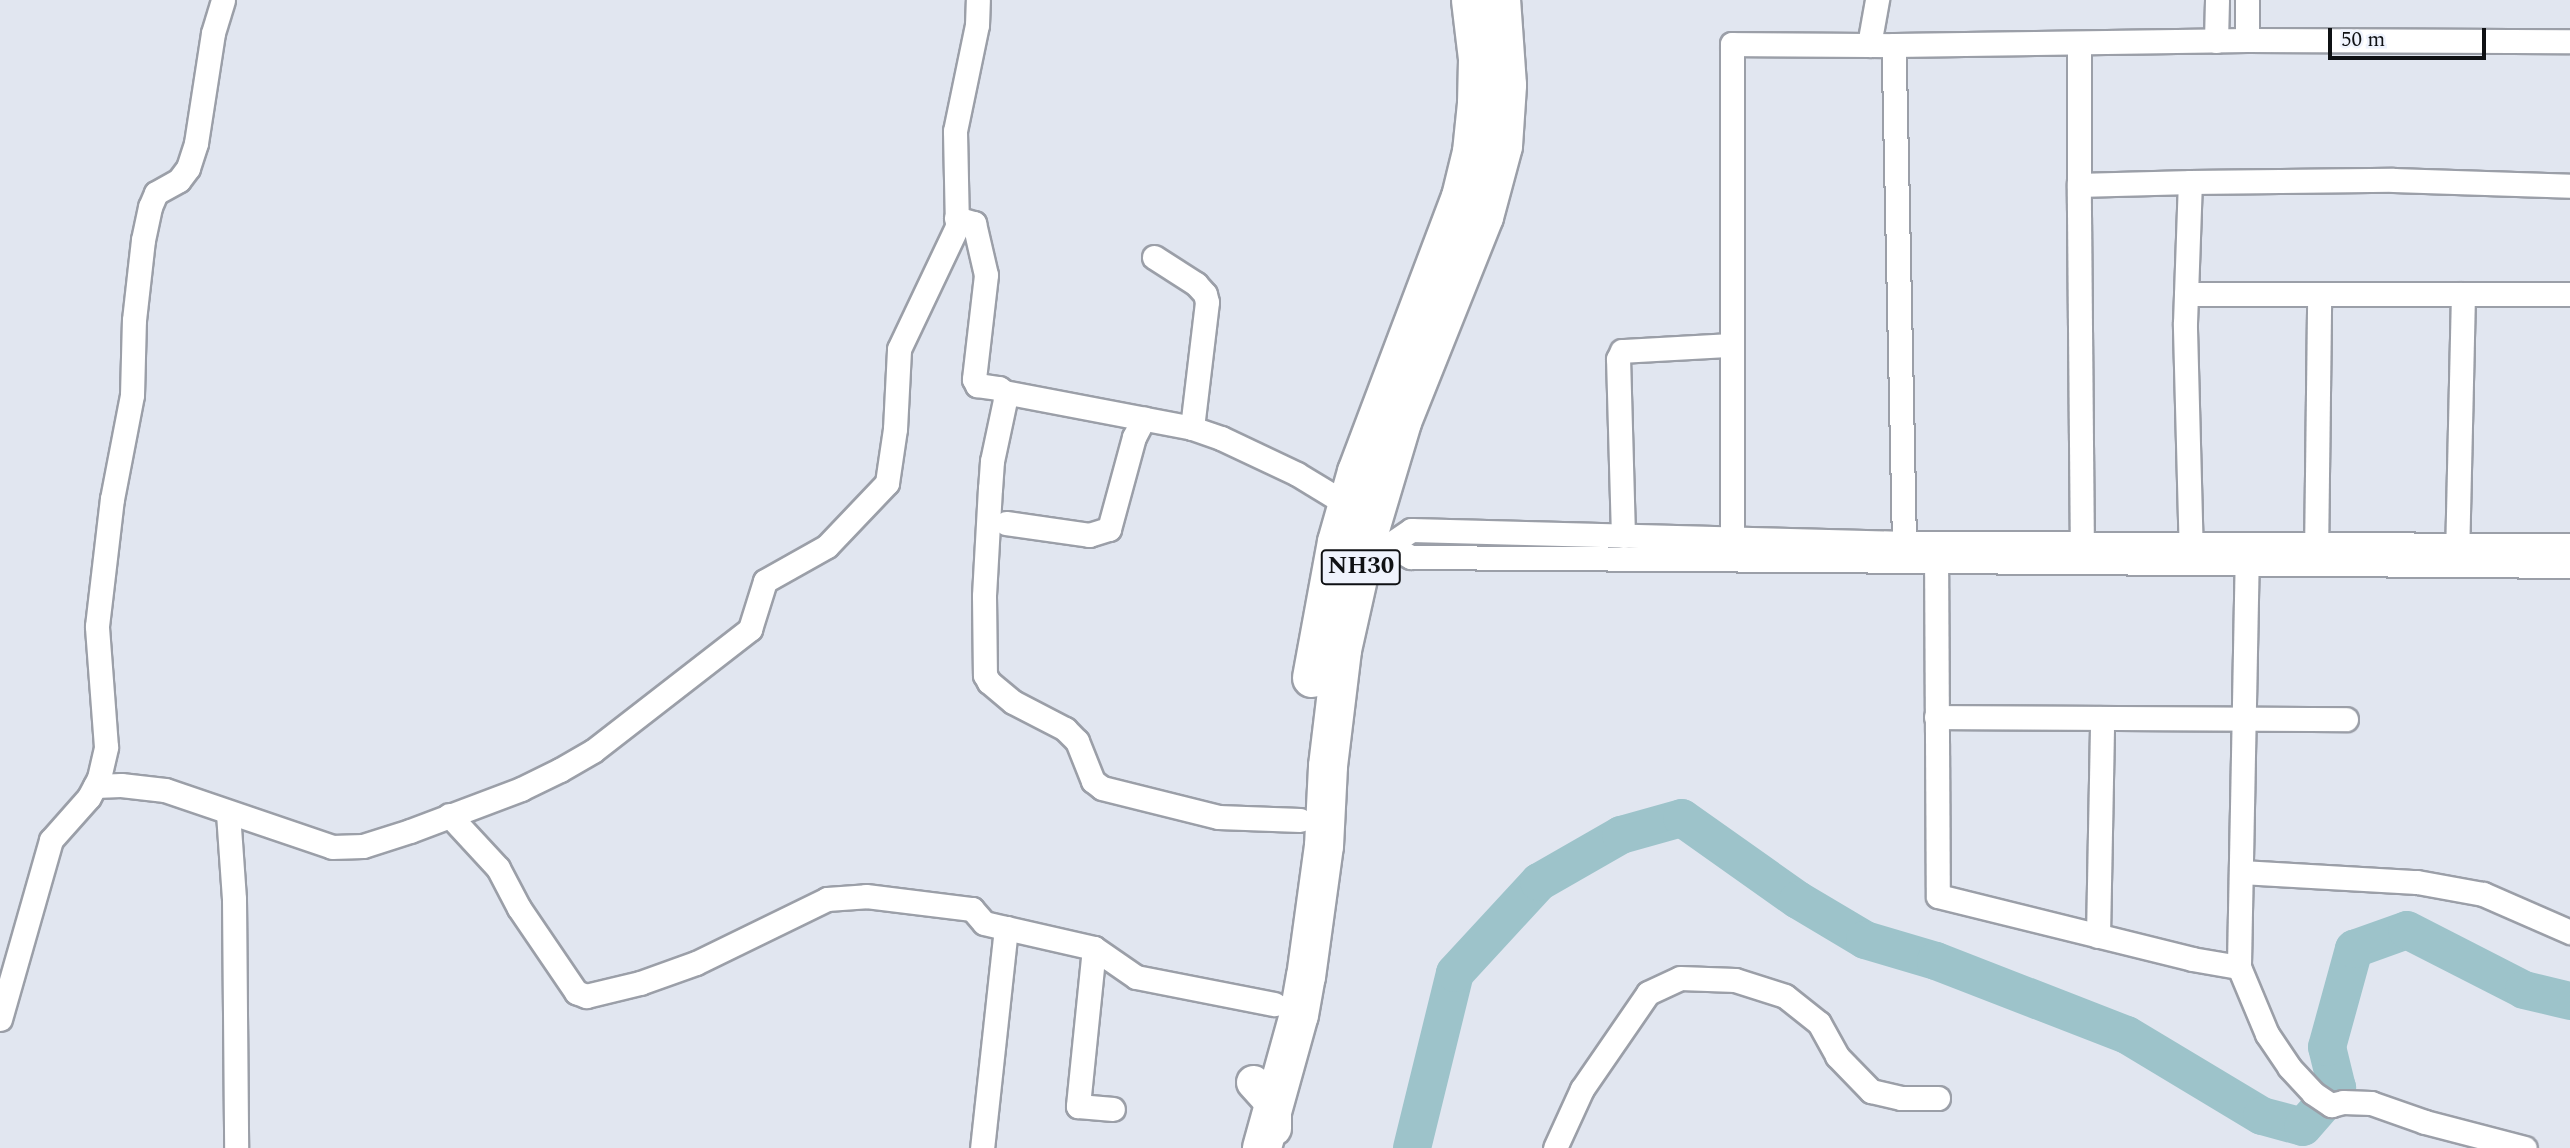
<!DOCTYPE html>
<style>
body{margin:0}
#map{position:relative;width:2570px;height:1148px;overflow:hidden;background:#e1e6f0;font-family:Spectral,serif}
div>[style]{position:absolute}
.river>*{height:38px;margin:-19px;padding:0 19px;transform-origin:19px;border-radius:19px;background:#9dc3ca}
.roads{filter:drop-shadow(2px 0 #9b9fa8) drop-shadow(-2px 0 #9b9fa8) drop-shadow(0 2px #9b9fa8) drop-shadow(0 -2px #9b9fa8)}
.street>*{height:23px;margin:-11.5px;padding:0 11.5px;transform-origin:11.5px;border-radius:11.5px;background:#fff}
.secondary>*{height:33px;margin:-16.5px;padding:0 16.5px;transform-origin:16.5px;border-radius:16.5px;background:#fff}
.highway>*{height:38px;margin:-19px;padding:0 19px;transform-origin:19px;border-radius:19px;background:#fff}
span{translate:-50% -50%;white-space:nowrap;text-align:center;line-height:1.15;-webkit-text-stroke:5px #eff3fd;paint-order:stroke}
.shield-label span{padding:2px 5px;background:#eff3fd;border:2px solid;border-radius:5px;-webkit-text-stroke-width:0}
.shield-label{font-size:24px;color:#0f1114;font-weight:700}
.scale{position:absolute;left:2328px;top:28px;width:158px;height:32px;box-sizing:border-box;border:4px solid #0f1114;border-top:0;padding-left:9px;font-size:21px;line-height:24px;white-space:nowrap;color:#0f1114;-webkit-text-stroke:5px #eff3fd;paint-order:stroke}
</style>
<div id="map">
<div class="river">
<i style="left:1412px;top:1148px;width:180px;rotate:-76.2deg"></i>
<i style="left:1455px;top:973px;width:124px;rotate:-47.3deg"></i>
<i style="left:1539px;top:882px;width:95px;rotate:-29.8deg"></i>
<i style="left:1621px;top:835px;width:63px;rotate:-15.6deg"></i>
<i style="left:1682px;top:818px;width:142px;rotate:35.3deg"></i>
<i style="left:1798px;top:900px;width:78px;rotate:30.8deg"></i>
<i style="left:1865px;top:940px;width:74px;rotate:16.5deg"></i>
<i style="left:1936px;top:961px;width:205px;rotate:21.2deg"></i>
<i style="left:2127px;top:1035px;width:157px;rotate:31deg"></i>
<i style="left:2262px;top:1116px;width:42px;rotate:15deg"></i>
<i style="left:2303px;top:1127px;width:52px;rotate:-48.9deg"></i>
<i style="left:2337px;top:1088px;width:42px;rotate:-103.7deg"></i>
<i style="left:2327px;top:1047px;width:102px;rotate:-74.6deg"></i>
<i style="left:2354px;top:949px;width:56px;rotate:-19.7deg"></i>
<i style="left:2407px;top:930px;width:131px;rotate:27.1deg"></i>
<i style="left:2524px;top:990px;width:47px;rotate:13.4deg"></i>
</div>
<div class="roads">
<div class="street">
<i style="left:2247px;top:0;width:40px;rotate:90deg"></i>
<i style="left:2216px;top:41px;width:41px;rotate:-88.6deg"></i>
<i style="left:2079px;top:43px;width:142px;rotate:90deg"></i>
<i style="left:1869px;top:45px;width:46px;rotate:-79.9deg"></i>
<i style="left:956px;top:218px;width:19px;rotate:16deg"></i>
<i style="left:974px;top:223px;width:53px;rotate:77deg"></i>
<i style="left:986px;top:275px;width:105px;rotate:96.6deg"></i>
<i style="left:974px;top:379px;width:7px;rotate:63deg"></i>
<i style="left:977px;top:385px;width:22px;rotate:8deg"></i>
<i style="left:999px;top:388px;width:6px;rotate:39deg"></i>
<i style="left:1004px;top:392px;width:8px;rotate:83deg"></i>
<i style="left:1005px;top:400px;width:62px;rotate:102deg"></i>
<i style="left:992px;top:461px;width:27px;rotate:94deg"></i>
<i style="left:990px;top:488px;width:108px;rotate:93.2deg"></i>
<i style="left:984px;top:596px;width:79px;rotate:89.3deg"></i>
<i style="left:985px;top:675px;width:8px;rotate:60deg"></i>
<i style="left:989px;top:682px;width:31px;rotate:40deg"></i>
<i style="left:1013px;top:702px;width:59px;rotate:27.4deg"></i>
<i style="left:1065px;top:729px;width:17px;rotate:45deg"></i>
<i style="left:1077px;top:741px;width:43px;rotate:68.2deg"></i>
<i style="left:1093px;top:781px;width:11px;rotate:38deg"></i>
<i style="left:1102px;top:788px;width:120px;rotate:14deg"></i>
<i style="left:1218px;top:817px;width:82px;rotate:2.1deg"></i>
<i style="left:1154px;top:257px;width:50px;rotate:32.7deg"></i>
<i style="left:1196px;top:284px;width:13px;rotate:48deg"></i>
<i style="left:1205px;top:294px;width:8px;rotate:76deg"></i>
<i style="left:1207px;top:302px;width:127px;rotate:96.8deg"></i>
<i style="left:2186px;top:294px;width:384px"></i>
<i style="left:1004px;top:392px;width:191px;rotate:10.8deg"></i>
<i style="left:1192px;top:428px;width:31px;rotate:19deg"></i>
<i style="left:1221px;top:438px;width:84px;rotate:25.3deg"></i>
<i style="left:1297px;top:474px;width:60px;rotate:31.3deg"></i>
<i style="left:1006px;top:523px;width:84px;rotate:8.2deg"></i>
<i style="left:1089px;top:535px;width:21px;rotate:-17deg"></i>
<i style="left:1109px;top:529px;width:95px;rotate:-74.8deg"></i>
<i style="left:1134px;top:437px;width:21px;rotate:-62deg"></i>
<i style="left:1623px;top:536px;width:177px;rotate:-91.6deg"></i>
<i style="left:1618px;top:359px;width:9px;rotate:-63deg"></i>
<i style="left:1622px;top:351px;width:107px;rotate:-3.2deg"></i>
<i style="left:1732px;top:538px;width:494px;rotate:-90deg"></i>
<i style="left:1732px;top:44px;width:162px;rotate:0.4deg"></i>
<i style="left:1354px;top:543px;width:35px;rotate:3deg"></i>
<i style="left:1389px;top:545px;width:25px;rotate:29deg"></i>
<i style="left:1411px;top:557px;width:1159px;rotate:0.44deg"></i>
<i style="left:1904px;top:543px;width:498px;rotate:-91.2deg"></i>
<i style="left:1894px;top:45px;width:353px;rotate:-0.8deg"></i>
<i style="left:2247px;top:40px;width:323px;rotate:0.2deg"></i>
<i style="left:1389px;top:545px;width:27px;rotate:-34deg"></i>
<i style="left:1411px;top:530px;width:493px;rotate:1.5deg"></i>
<i style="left:1904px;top:543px;width:666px;rotate:0.17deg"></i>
<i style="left:1936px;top:546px;width:350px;rotate:89.7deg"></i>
<i style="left:1938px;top:896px;width:262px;rotate:13.9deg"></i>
<i style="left:2192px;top:959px;width:48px;rotate:9.7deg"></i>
<i style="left:2247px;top:547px;width:420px;rotate:91.1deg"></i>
<i style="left:2239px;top:967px;width:73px;rotate:67.3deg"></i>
<i style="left:2267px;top:1034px;width:40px;rotate:56deg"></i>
<i style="left:2289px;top:1067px;width:35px;rotate:47deg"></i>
<i style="left:2313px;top:1093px;width:22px;rotate:34deg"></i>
<i style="left:2331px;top:1105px;width:12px;rotate:-14deg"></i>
<i style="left:2343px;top:1102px;width:28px;rotate:2deg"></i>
<i style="left:2371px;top:1103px;width:57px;rotate:19.4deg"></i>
<i style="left:2425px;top:1122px;width:103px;rotate:14.6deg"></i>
<i style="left:2082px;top:557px;width:372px;rotate:-90.5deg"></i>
<i style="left:2079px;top:185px;width:111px;rotate:-1.5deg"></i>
<i style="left:2316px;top:557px;width:263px;rotate:-89.3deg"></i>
<i style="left:2191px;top:558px;width:235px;rotate:-91.5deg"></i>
<i style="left:2185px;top:323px;width:141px;rotate:-88deg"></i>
<i style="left:2190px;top:182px;width:203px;rotate:-0.6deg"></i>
<i style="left:2393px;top:180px;width:177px;rotate:1.9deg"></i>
<i style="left:2457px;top:558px;width:264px;rotate:-88.7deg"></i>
<i style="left:1936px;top:717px;width:410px;rotate:0.3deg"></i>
<i style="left:95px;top:786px;width:26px;rotate:-2deg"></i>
<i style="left:121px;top:785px;width:44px;rotate:6.5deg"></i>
<i style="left:165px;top:790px;width:176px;rotate:18.8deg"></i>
<i style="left:332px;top:847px;width:31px;rotate:-2deg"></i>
<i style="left:363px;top:846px;width:49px;rotate:-17.7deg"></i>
<i style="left:410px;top:831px;width:119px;rotate:-20.7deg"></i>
<i style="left:521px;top:789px;width:43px;rotate:-26deg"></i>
<i style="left:560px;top:770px;width:38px;rotate:-30deg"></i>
<i style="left:593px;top:751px;width:199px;rotate:-37.8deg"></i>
<i style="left:750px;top:629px;width:50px;rotate:-72.6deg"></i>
<i style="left:765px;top:581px;width:71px;rotate:-29.4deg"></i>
<i style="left:827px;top:546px;width:87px;rotate:-46.4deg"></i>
<i style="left:887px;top:483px;width:55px;rotate:-81.6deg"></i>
<i style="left:895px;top:429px;width:80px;rotate:-87.1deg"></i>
<i style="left:899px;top:349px;width:135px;rotate:-64.6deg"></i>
<i style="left:957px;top:227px;width:96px;rotate:-91.2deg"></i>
<i style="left:955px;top:131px;width:108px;rotate:-78.3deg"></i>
<i style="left:977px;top:25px;width:25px;rotate:-88deg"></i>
<i style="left:228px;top:813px;width:86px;rotate:86deg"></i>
<i style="left:234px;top:899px;width:249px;rotate:89.5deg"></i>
<i style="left:449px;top:815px;width:72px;rotate:47.2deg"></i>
<i style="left:498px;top:868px;width:45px;rotate:62.3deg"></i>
<i style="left:519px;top:908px;width:102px;rotate:55.8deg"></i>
<i style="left:576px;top:992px;width:11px;rotate:22deg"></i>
<i style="left:586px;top:996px;width:56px;rotate:-13.5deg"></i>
<i style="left:640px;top:983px;width:59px;rotate:-19.7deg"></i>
<i style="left:696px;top:963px;width:146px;rotate:-26deg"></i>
<i style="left:827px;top:899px;width:39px;rotate:-4deg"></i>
<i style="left:866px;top:896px;width:107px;rotate:7deg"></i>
<i style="left:972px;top:909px;width:18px;rotate:49deg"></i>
<i style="left:984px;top:923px;width:23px;rotate:13deg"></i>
<i style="left:1006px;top:928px;width:221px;rotate:96.2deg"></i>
<i style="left:2241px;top:872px;width:176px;rotate:3.3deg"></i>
<i style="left:2417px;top:882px;width:67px;rotate:10.3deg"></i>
<i style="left:2483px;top:894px;width:95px;rotate:23.6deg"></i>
<i style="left:1006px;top:928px;width:90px;rotate:12.8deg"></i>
<i style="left:1094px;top:948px;width:51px;rotate:34.6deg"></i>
<i style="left:1136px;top:977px;width:141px;rotate:11.1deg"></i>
<i style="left:2098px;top:936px;width:218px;rotate:-88.9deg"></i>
<i style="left:1094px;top:948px;width:159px;rotate:95.8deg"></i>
<i style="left:1078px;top:1106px;width:35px;rotate:5deg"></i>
<i style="left:0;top:1019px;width:186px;rotate:-74.1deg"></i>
<i style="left:51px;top:840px;width:57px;rotate:-48.5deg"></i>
<i style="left:89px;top:797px;width:21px;rotate:-62deg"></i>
<i style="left:99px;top:778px;width:32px;rotate:-77deg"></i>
<i style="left:106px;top:747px;width:121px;rotate:-94.3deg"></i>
<i style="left:97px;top:626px;width:128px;rotate:-83.3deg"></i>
<i style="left:112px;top:499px;width:106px;rotate:-79.1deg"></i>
<i style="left:132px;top:395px;width:75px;rotate:-88.5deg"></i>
<i style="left:134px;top:320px;width:81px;rotate:-83.6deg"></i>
<i style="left:143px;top:240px;width:34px;rotate:-78deg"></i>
<i style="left:150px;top:207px;width:15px;rotate:-67deg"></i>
<i style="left:156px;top:193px;width:26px;rotate:-29deg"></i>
<i style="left:179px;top:180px;width:15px;rotate:-53deg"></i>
<i style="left:188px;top:168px;width:26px;rotate:-72deg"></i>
<i style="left:196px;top:143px;width:111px;rotate:-81.2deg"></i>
<i style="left:213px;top:33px;width:34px;rotate:-73deg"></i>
<i style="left:1555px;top:1148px;width:65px;rotate:-65.4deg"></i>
<i style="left:1582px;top:1089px;width:116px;rotate:-55.5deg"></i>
<i style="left:1648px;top:993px;width:35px;rotate:-25deg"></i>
<i style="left:1680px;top:978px;width:55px;rotate:2.1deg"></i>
<i style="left:1735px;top:980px;width:52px;rotate:17.7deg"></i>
<i style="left:1785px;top:996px;width:43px;rotate:38.5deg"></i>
<i style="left:1819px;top:1023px;width:38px;rotate:61deg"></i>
<i style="left:1837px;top:1056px;width:49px;rotate:45.8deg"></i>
<i style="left:1871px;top:1091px;width:31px;rotate:13deg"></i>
<i style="left:1901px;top:1098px;width:37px"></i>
</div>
<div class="secondary">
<i style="left:1253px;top:1082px;width:31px;rotate:48deg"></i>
<i style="left:1274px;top:1105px;width:23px;rotate:90deg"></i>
</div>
<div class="highway">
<i style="left:1312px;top:678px;width:138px;rotate:-79.6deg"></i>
<i style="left:1337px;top:542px;width:73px;rotate:-74.1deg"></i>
<i style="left:1357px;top:472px;width:294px;rotate:-69.3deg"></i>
<i style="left:1461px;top:197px;width:46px;rotate:-76.3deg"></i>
<i style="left:1472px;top:152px;width:48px;rotate:-84.1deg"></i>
<i style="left:1477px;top:104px;width:45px;rotate:-88.7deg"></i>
<i style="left:1478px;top:59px;width:59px;rotate:-96.8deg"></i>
<i style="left:1262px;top:1148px;width:138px;rotate:-74.5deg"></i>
<i style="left:1299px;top:1015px;width:39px;rotate:-80deg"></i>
<i style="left:1306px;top:977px;width:132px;rotate:-82.2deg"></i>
<i style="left:1324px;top:846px;width:80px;rotate:-87.1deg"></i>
<i style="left:1328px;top:766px;width:117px;rotate:-83.1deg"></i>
<i style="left:1342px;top:650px;width:110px;rotate:-77.4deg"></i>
<i style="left:1366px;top:543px;width:126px;rotate:-73.4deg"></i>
<i style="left:1402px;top:422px;width:221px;rotate:-68.2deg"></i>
<i style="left:1484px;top:217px;width:73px;rotate:-75deg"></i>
<i style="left:1503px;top:146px;width:61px;rotate:-86.2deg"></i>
<i style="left:1507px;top:85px;width:85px;rotate:-94deg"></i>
</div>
</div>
<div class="shield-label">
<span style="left:1361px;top:567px">NH30</span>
</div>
<div class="scale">50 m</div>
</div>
